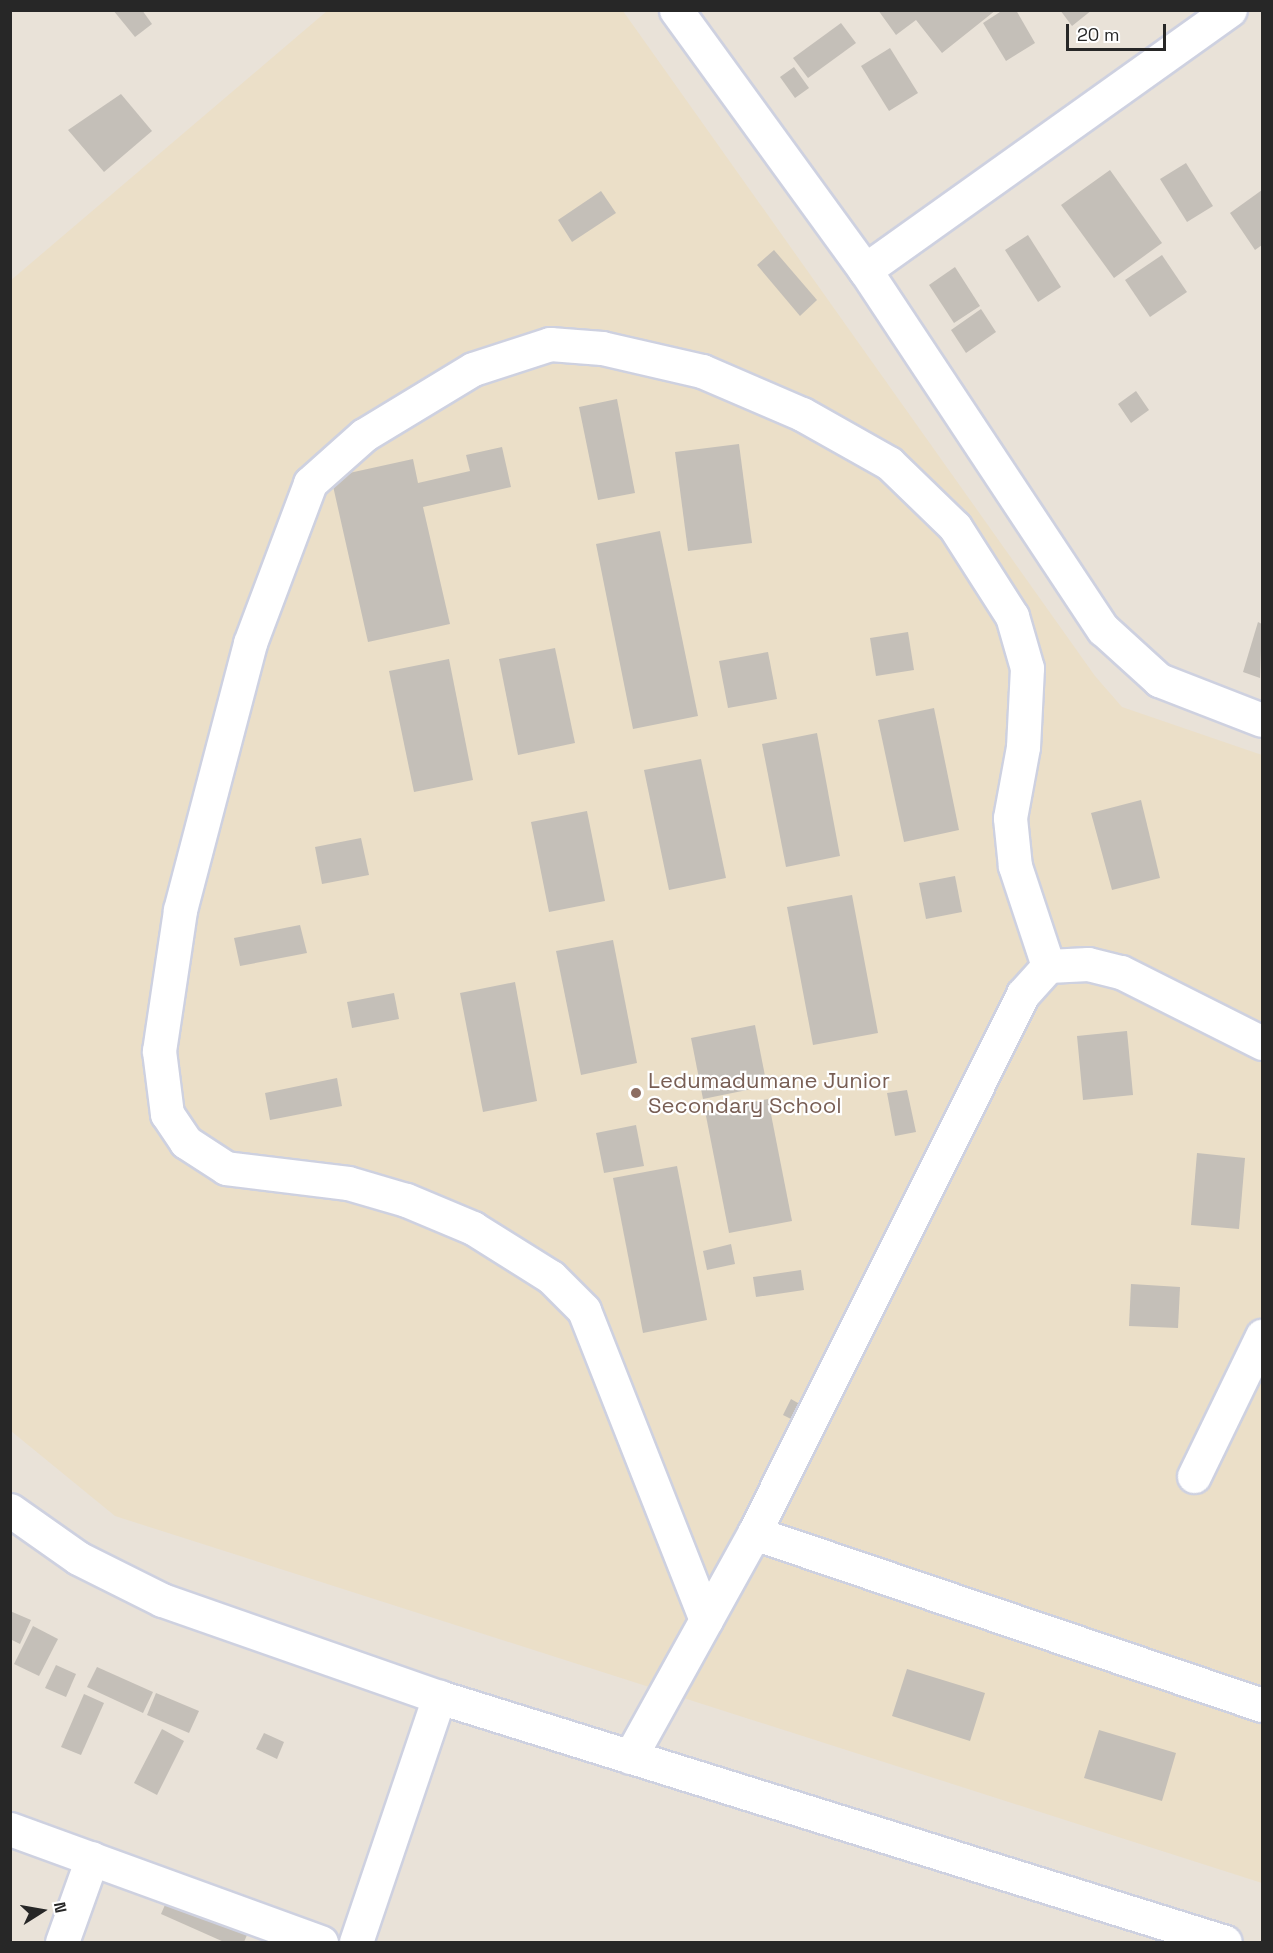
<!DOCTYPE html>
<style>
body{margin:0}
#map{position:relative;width:1273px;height:1953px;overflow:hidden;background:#e9e2d8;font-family:"Space Grotesk",sans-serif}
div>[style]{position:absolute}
.education>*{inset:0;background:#ebdfc8}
.building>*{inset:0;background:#c4bfb8}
.roads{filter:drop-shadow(2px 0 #ced1e0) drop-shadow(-2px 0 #ced1e0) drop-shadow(0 2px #ced1e0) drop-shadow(0 -2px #ced1e0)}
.minor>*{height:33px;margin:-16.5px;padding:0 16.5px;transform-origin:16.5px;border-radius:16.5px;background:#fff}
.dots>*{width:16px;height:16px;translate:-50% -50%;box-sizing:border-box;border:3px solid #fff;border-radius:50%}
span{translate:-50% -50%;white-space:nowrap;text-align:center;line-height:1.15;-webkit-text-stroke:4.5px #fff;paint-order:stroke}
.education-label{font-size:22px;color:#785e54}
.left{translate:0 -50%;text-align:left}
.frame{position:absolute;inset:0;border:12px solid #272727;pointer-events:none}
.north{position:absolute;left:12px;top:1881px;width:60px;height:60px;-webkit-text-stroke:4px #fff;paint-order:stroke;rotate:79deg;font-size:16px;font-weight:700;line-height:24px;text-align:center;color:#272727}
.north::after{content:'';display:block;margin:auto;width:21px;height:27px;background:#272727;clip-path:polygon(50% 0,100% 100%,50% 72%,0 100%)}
.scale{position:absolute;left:1066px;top:24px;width:100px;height:27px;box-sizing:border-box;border:3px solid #272727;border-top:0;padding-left:8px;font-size:18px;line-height:21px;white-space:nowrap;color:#272727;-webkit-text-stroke:4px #fff;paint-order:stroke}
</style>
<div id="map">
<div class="education">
<i style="clip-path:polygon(327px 11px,623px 11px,1095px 676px,1122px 707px,1262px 755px,1262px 1883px,115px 1516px,11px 1431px,10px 281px)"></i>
</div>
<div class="building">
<i style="clip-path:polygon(113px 10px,142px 10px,152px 24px,135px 37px)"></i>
<i style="clip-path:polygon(878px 10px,996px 10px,942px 53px,916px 20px,896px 35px)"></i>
<i style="clip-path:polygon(1003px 10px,1016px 10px,1035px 43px,1006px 61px,983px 23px)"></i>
<i style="clip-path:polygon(1060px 10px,1092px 10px,1072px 26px)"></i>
<i style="clip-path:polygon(841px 23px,856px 43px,808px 78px,793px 58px)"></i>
<i style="clip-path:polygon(890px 48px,918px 93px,889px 111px,861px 66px)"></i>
<i style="clip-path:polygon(794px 67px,809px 88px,795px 98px,780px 77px)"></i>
<i style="clip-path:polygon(121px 94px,152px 131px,104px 172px,68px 130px)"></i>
<i style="clip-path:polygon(1186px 163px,1213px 206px,1187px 222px,1160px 179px)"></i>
<i style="clip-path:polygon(1110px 170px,1162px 243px,1114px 278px,1061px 205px)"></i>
<i style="clip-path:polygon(1262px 190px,1262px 245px,1255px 250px,1230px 213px)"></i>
<i style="clip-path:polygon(601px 191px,616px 213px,572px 242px,558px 220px)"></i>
<i style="clip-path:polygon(1028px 235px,1061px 287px,1038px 302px,1005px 250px)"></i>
<i style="clip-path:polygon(774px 250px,817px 300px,800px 316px,757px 265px)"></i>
<i style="clip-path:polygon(1162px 255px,1187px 292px,1150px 317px,1125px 280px)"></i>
<i style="clip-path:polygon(955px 267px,980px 306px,954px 323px,929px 285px)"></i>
<i style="clip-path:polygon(981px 309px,996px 332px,966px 353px,951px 330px)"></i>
<i style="clip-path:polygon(1136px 391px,1149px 410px,1131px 423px,1118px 404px)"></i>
<i style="clip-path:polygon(617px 399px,635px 493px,598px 500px,579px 407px)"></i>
<i style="clip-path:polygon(739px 444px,752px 543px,688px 551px,675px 452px)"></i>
<i style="clip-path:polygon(502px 447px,511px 487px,423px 507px,450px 624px,368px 642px,331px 477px,413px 459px,418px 483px,470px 471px,466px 455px)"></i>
<i style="clip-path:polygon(660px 531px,698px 716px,633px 729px,596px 544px)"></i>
<i style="clip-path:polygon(1258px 622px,1262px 624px,1260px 678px,1243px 672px)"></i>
<i style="clip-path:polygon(908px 632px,914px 670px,876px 676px,870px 638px)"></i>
<i style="clip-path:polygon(555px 648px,575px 743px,518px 755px,499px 659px)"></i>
<i style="clip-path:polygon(768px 652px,777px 699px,728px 708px,719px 661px)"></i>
<i style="clip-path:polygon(449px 659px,473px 780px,414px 792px,389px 671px)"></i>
<i style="clip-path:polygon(934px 708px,959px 830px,904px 842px,878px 720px)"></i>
<i style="clip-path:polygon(817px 733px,840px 856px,786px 867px,762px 744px)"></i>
<i style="clip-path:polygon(701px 759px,726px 878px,669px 890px,644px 770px)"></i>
<i style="clip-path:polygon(1141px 800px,1160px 878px,1112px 890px,1091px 813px)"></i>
<i style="clip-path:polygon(587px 811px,605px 901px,549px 912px,531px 822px)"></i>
<i style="clip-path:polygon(361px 838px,369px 875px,322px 884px,315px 847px)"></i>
<i style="clip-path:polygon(955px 876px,962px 912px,926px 919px,919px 883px)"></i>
<i style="clip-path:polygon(852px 895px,878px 1033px,813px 1045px,787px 907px)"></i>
<i style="clip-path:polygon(300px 925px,307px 953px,240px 966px,234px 938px)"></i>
<i style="clip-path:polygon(613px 940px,637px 1063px,581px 1075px,556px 951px)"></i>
<i style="clip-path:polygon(515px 982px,537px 1101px,483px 1112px,460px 993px)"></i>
<i style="clip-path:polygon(394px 993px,399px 1019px,352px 1028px,347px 1002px)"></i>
<i style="clip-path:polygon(755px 1025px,767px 1086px,703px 1099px,691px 1038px)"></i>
<i style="clip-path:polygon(1127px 1031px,1133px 1095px,1083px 1100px,1077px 1036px)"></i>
<i style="clip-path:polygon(337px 1078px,342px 1106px,270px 1120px,265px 1093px)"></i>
<i style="clip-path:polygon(907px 1090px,916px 1132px,895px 1136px,887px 1093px)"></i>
<i style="clip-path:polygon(768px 1099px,792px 1221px,729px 1233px,705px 1111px)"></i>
<i style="clip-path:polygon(636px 1125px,644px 1166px,604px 1173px,596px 1133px)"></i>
<i style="clip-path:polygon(1197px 1153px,1245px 1158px,1239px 1229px,1191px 1225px)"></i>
<i style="clip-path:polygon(677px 1166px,707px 1320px,643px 1333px,613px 1178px)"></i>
<i style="clip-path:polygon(731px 1244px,735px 1264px,707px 1270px,703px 1251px)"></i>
<i style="clip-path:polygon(801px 1270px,804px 1290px,756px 1297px,753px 1277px)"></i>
<i style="clip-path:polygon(1131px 1284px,1180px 1287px,1178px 1328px,1129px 1326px)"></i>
<i style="clip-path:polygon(791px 1399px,803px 1406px,795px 1421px,783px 1415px)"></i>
<i style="clip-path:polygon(10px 1611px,31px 1620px,20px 1644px,10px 1639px)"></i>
<i style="clip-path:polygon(33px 1626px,58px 1639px,39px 1676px,14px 1664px)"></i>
<i style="clip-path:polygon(56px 1665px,76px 1674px,66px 1697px,45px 1688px)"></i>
<i style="clip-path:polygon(97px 1667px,153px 1692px,143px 1713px,87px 1687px)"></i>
<i style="clip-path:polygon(907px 1669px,985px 1693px,970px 1741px,892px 1716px)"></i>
<i style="clip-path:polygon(156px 1693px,199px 1711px,189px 1733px,147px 1715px)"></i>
<i style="clip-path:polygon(84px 1694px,104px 1703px,81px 1755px,61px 1747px)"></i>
<i style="clip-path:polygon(162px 1729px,184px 1741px,157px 1795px,134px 1783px)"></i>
<i style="clip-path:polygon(1099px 1730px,1176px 1753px,1162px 1801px,1084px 1778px)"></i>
<i style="clip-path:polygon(264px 1733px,284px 1742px,277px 1759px,256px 1749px)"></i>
<i style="clip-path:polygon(171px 1891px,250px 1928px,244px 1942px,224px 1942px,161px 1914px)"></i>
</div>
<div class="roads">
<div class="minor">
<i style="left:676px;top:10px;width:321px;rotate:54deg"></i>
<i style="left:865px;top:270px;width:431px;rotate:56.5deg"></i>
<i style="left:1103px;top:629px;width:76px;rotate:42.3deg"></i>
<i style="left:1159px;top:680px;width:110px;rotate:21.2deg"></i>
<i style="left:865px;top:270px;width:448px;rotate:-35.5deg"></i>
<i style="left:1194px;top:1476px;width:156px;rotate:-64.1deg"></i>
<i style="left:10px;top:1510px;width:83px;rotate:35.2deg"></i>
<i style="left:78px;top:1558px;width:94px;rotate:26.6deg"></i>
<i style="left:162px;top:1600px;width:293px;rotate:19.3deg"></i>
<i style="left:439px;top:1697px;width:823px;rotate:17.31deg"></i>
<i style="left:754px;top:1533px;width:536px;rotate:18.71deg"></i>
<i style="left:706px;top:1620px;width:333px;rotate:-111.5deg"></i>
<i style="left:584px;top:1310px;width:47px;rotate:-135deg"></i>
<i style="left:551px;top:1277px;width:92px;rotate:-147.9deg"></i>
<i style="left:473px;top:1228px;width:73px;rotate:-157.3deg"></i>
<i style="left:406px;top:1200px;width:60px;rotate:-163.7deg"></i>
<i style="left:348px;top:1183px;width:123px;rotate:-173deg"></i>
<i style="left:226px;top:1168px;width:48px;rotate:-147deg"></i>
<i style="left:186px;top:1142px;width:34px;rotate:-124deg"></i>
<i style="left:167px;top:1114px;width:64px;rotate:-97.2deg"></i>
<i style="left:159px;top:1051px;width:143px;rotate:-81.5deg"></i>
<i style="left:180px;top:910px;width:276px;rotate:-75.3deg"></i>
<i style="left:250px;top:643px;width:171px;rotate:-69.4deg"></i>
<i style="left:310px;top:483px;width:72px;rotate:-41.6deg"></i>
<i style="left:364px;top:435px;width:127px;rotate:-31.2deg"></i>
<i style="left:473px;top:369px;width:81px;rotate:-18deg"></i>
<i style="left:550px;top:344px;width:52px;rotate:4.4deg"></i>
<i style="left:602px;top:348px;width:103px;rotate:13deg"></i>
<i style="left:702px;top:371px;width:109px;rotate:23.3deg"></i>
<i style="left:802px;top:414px;width:100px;rotate:29.4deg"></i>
<i style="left:889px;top:463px;width:92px;rotate:44.1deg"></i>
<i style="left:955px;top:527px;width:106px;rotate:57.4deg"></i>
<i style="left:1012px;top:616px;width:54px;rotate:73.9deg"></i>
<i style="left:1027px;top:668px;width:79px;rotate:92.9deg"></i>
<i style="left:1023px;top:747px;width:72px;rotate:100.4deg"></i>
<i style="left:1010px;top:818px;width:48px;rotate:84.1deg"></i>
<i style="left:1015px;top:866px;width:105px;rotate:71.7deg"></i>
<i style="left:630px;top:1757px;width:256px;rotate:-61deg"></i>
<i style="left:754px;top:1533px;width:602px;rotate:-63.48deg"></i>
<i style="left:1023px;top:994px;width:38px;rotate:-48deg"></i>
<i style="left:1048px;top:966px;width:40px;rotate:-2.9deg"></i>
<i style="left:1088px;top:964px;width:34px;rotate:14deg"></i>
<i style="left:1121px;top:972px;width:158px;rotate:26.7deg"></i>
<i style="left:10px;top:1829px;width:331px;rotate:20deg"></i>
<i style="left:62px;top:1942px;width:89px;rotate:-70.3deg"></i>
<i style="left:356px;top:1942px;width:259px;rotate:-71.3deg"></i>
</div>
</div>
<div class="dots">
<i style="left:636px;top:1093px;background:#8d6e63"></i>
</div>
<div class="education-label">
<span class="left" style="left:648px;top:1093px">Ledumadumane Junior<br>Secondary School</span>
</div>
<div class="frame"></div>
<div class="north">N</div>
<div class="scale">20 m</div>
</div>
